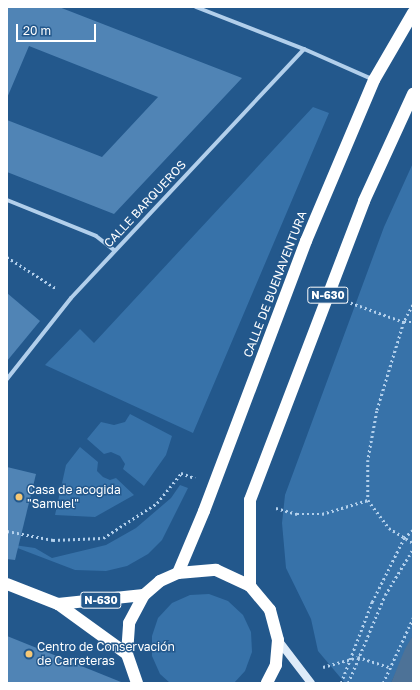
<!DOCTYPE html>
<meta charset="utf-8">
<style>
body{margin:0}
#map{position:relative;width:420px;height:690px;overflow:hidden;background:#23588c;font-family:"Golos Text",sans-serif}
div>[style]{position:absolute}
.green>*{inset:0;background:#3772a9}
.water>*{inset:0;background:#4d7297}
.building>*{inset:0;background:#5084b5}
.path>*{height:2.5px;margin-top:-1.25px;transform-origin:0;background:repeating-linear-gradient(90deg,#b2cfeb 0 2px,transparent 0 5px)}
.street>*{height:4px;margin:-2px;padding:0 2px;transform-origin:2px;border-radius:2px;background:#b2cfeb}
.secondary>*{height:8px;margin:-4px;padding:0 4px;transform-origin:4px;border-radius:4px;background:#ddebf9}
.highway>*{height:12px;margin:-6px;padding:0 6px;transform-origin:6px;border-radius:6px;background:#fff}
.dots>*{width:11px;height:11px;translate:-50% -50%;box-sizing:border-box;border:2px solid #23588c;border-radius:50%}
span{translate:-50% -50%;white-space:nowrap;text-align:center;line-height:1.15;-webkit-text-stroke:3px #23588c;paint-order:stroke}
.shield-label span{padding:1px 3px;background:#23588c;border:1px solid;border-radius:3px;-webkit-text-stroke-width:0}
.shield-label{font-size:11px;color:#fff;font-weight:700}
.street-label{font-size:12px;color:#fff}
.poi-label{font-size:12px;color:#fff}
.left{translate:0 -50%;text-align:left}
.frame{position:absolute;inset:0;border:8px solid #fff;pointer-events:none}
.scale{position:absolute;left:16px;top:24px;width:80px;height:18px;box-sizing:border-box;border:2px solid #fff;border-top:0;padding-left:5px;font-size:12px;line-height:14px;white-space:nowrap;color:#fff;-webkit-text-stroke:3px #23588c;paint-order:stroke}
</style>
<div id="map">
<div class="green">
<i style="clip-path:polygon(313px 107px,329px 113px,193px 433px,45px 365px,80px 329px,94px 343px)"></i>
<i style="clip-path:polygon(413px 163px,413px 635px,391px 683px,345px 683px,318px 651px,311px 619px,286px 568px,282px 523px,285px 495px,384px 227px)"></i>
<i style="clip-path:polygon(130px 414px,172px 436px,166px 455px,144px 486px,123px 469px,125px 464px,120px 456px,111px 452px,104px 454px,87px 439px,101px 422px,114px 425px,125px 422px)"></i>
<i style="clip-path:polygon(80px 447px,98px 462px,97px 471px,103px 477px,110px 480px,116px 478px,134px 495px,95px 517px,55px 515px,66px 465px)"></i>
<i style="clip-path:polygon(180px 485px,188px 488px,162px 540px,148px 554px,127px 566px,106px 571px,75px 570px,7px 544px,35px 548px,52px 558px,106px 545px,136px 528px,171px 498px)"></i>
<i style="clip-path:polygon(209px 594px,228px 601px,243px 615px,251px 632px,252px 652px,245px 671px,234px 683px,170px 683px,160px 674px,152px 656px,152px 636px,158px 618px,172px 603px,190px 595px)"></i>
</div>
<div class="water">
<i style="clip-path:polygon(413px 635px,413px 683px,391px 683px,405px 649px)"></i>
</div>
<div class="building">
<i style="clip-path:polygon(7px 7px,59px 7px,242px 78px,114px 214px,7px 172px,7px 120px,102px 157px,158px 97px,29px 46px,7px 98px)"></i>
<i style="clip-path:polygon(7px 293px,40px 321px,7px 361px)"></i>
<i style="clip-path:polygon(7px 467px,36px 474px,15px 560px,7px 559px)"></i>
<i style="clip-path:polygon(7px 636px,121px 682px,121px 683px,7px 683px)"></i>
</div>
<div class="path">
<i style="left:7px;top:257px;width:59px;rotate:32.6deg"></i>
<i style="left:346px;top:301px;width:62px;rotate:19.9deg"></i>
<i style="left:404px;top:322px;width:9px"></i>
<i style="left:413px;top:305px;width:19px;rotate:118deg"></i>
<i style="left:404px;top:322px;width:93px;rotate:106.9deg"></i>
<i style="left:377px;top:411px;width:50px;rotate:100.4deg"></i>
<i style="left:368px;top:460px;width:40px;rotate:90deg"></i>
<i style="left:368px;top:500px;width:35px;rotate:53deg"></i>
<i style="left:389px;top:528px;width:28px;rotate:32deg"></i>
<i style="left:276px;top:508px;width:22px;rotate:16deg"></i>
<i style="left:297px;top:514px;width:25px"></i>
<i style="left:322px;top:514px;width:48px;rotate:-16.9deg"></i>
<i style="left:7px;top:531px;width:47px;rotate:11.1deg"></i>
<i style="left:53px;top:540px;width:50px;rotate:-2.3deg"></i>
<i style="left:103px;top:538px;width:64px;rotate:-32.9deg"></i>
<i style="left:157px;top:503px;width:38px;rotate:-51deg"></i>
<i style="left:181px;top:473px;width:15px;rotate:20deg"></i>
<i style="left:323px;top:667px;width:36px;rotate:-16deg"></i>
<i style="left:358px;top:657px;width:33px;rotate:18deg"></i>
<i style="left:341px;top:683px;width:87px;rotate:-69.1deg"></i>
<i style="left:372px;top:602px;width:72px;rotate:-63.4deg"></i>
<i style="left:404px;top:538px;width:12px;rotate:-42deg"></i>
<i style="left:348px;top:683px;width:95px;rotate:-67.2deg"></i>
<i style="left:385px;top:595px;width:54px;rotate:-58.7deg"></i>
<i style="left:383px;top:683px;width:72px;rotate:-65.2deg"></i>
</div>
<div class="street">
<i style="left:196px;top:7px;width:116px;rotate:21.3deg"></i>
<i style="left:304px;top:49px;width:77px;rotate:23.9deg"></i>
<i style="left:7px;top:200px;width:96px;rotate:22deg"></i>
<i style="left:96px;top:236px;width:23px;rotate:38deg"></i>
<i style="left:7px;top:379px;width:103px;rotate:-51.7deg"></i>
<i style="left:71px;top:298px;width:341px;rotate:-46.9deg"></i>
</div>
<div class="secondary">
<i style="left:278px;top:640px;width:54px;rotate:52.5deg"></i>
</div>
<div class="highway">
<i style="left:178px;top:573px;width:67px;rotate:-67.2deg"></i>
<i style="left:204px;top:511px;width:289px;rotate:-69.3deg"></i>
<i style="left:306px;top:241px;width:175px;rotate:-67.1deg"></i>
<i style="left:374px;top:80px;width:78px;rotate:-59.8deg"></i>
<i style="left:7px;top:584px;width:55px;rotate:21.4deg"></i>
<i style="left:58px;top:604px;width:85px;rotate:35.9deg"></i>
<i style="left:250px;top:586px;width:86px;rotate:-90deg"></i>
<i style="left:250px;top:500px;width:320px;rotate:-69.1deg"></i>
<i style="left:364px;top:201px;width:118px;rotate:-65.4deg"></i>
<i style="left:58px;top:604px;width:86px;rotate:-6deg"></i>
<i style="left:137px;top:683px;width:31px;rotate:-109deg"></i>
<i style="left:127px;top:654px;width:31px;rotate:-86deg"></i>
<i style="left:129px;top:623px;width:32px;rotate:-62deg"></i>
<i style="left:144px;top:595px;width:21px;rotate:-41deg"></i>
<i style="left:160px;top:581px;width:20px;rotate:-24deg"></i>
<i style="left:178px;top:573px;width:38px;rotate:-5deg"></i>
<i style="left:216px;top:570px;width:38px;rotate:25deg"></i>
<i style="left:250px;top:586px;width:31px;rotate:50deg"></i>
<i style="left:270px;top:610px;width:31px;rotate:75deg"></i>
<i style="left:278px;top:640px;width:25px;rotate:95deg"></i>
<i style="left:276px;top:665px;width:20px;rotate:117deg"></i>
</div>
<div class="dots">
<i style="left:19px;top:497px;background:#f6c875"></i>
<i style="left:29px;top:654px;background:#f6c875"></i>
</div>
<div class="shield-label">
<span style="left:328px;top:295px">N-630</span>
<span style="left:101px;top:600px">N-630</span>
</div>
<div class="street-label">
<span style="left:145px;top:204px;rotate:-47deg">CALLE BARQUEROS</span>
<span style="left:275px;top:284px;rotate:-69deg">CALLE DE BUENAVENTURA</span>
</div>
<div class="poi-label">
<span class="left" style="left:27px;top:497px">Casa de acogida<br>"Samuel"</span>
<span class="left" style="left:37px;top:654px">Centro de Conservación<br>de Carreteras</span>
</div>
<div class="frame"></div>
<div class="scale">20 m</div>
</div>
